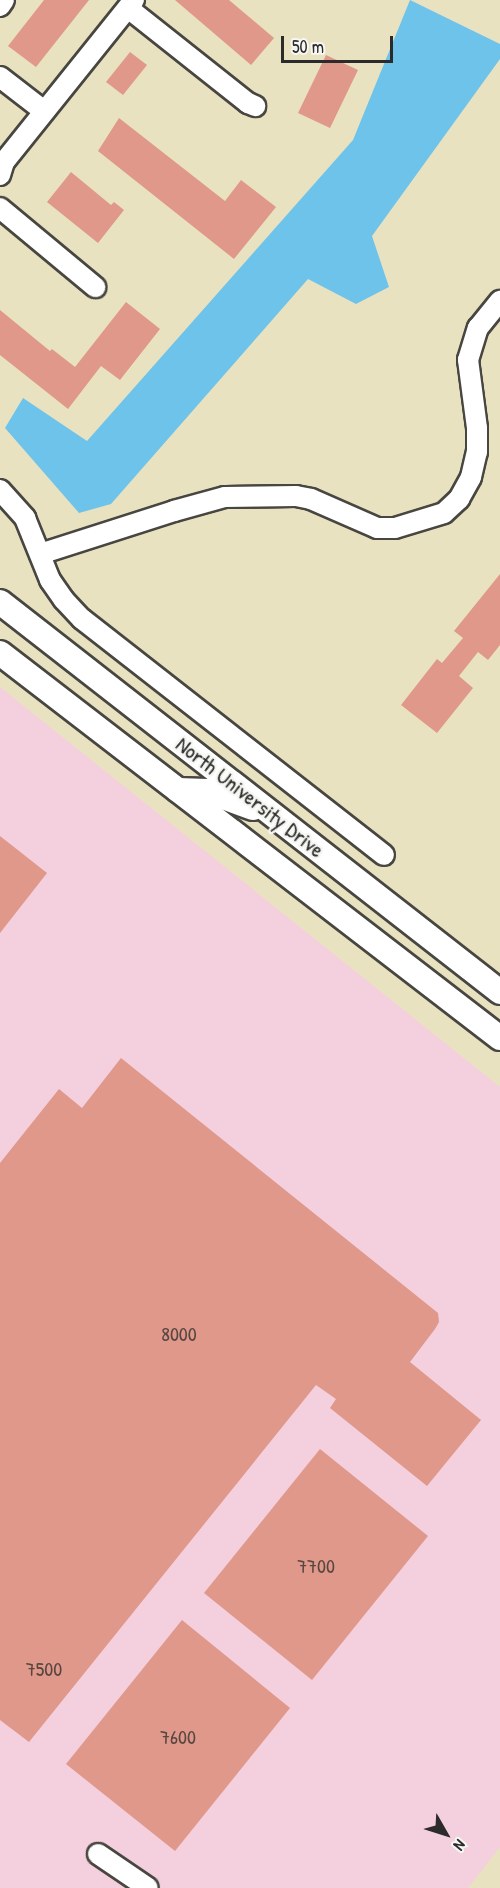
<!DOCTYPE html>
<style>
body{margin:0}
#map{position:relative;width:500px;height:1888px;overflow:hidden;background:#e9e2c0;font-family:"Patrick Hand",sans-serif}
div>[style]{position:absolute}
.built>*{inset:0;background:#f4cfdd}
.water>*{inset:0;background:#6ec3eb}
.building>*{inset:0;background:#df9889}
.roads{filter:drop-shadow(2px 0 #484641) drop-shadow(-2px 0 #484641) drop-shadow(0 2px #484641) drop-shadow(0 -2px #484641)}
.minor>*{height:20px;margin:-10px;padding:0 10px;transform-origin:10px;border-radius:10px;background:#fff}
.major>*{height:24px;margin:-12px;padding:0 12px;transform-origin:12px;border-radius:12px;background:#fff}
span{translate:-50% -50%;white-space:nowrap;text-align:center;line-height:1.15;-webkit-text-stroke:5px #f6f6f2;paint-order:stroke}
.number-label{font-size:20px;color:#584642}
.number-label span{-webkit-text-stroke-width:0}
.street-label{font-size:22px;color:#2b2b2b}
.north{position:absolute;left:416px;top:1804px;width:60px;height:60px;-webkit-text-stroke:4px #f6f6f2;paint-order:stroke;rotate:129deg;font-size:16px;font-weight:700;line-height:24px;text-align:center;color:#2b2b2b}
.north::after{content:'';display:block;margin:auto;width:21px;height:27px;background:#2b2b2b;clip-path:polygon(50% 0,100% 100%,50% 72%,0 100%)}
.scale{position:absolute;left:281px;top:36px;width:112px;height:27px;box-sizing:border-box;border:3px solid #2b2b2b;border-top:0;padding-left:8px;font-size:18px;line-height:21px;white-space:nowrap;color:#2b2b2b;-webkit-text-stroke:4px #f6f6f2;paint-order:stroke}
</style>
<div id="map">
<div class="built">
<i style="clip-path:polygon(0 687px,500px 1087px,500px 1847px,468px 1888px,0 1888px)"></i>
</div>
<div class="water">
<i style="clip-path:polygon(410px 0,500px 44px,500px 59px,372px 236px,389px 287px,356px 304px,308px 279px,111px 504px,79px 513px,5px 428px,23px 398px,87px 441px,353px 140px)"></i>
</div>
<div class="building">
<i style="clip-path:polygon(44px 0,89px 0,36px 67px,8px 46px)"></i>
<i style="clip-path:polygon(175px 0,229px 0,274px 38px,251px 65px)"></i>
<i style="clip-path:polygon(130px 52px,147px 65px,123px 95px,106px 82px)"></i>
<i style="clip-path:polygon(326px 55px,358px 70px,330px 128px,298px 113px)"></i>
<i style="clip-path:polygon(119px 118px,225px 201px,241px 180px,276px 207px,234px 259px,98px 151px)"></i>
<i style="clip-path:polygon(71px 172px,111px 205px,114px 202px,124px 210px,98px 243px,47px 202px)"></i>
<i style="clip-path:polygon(126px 302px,160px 329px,120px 380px,101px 366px,68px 409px,0 355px,0 310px,50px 351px,52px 349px,75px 367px)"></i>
<i style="clip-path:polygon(500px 574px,500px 645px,488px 660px,478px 652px,459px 676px,473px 688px,437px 733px,401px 705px,437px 659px,442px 663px,463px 638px,454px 631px)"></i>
<i style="clip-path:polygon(0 836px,47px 873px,0 933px)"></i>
<i style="clip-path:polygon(121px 1058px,438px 1313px,439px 1322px,435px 1329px,410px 1362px,481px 1420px,427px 1486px,330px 1408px,336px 1399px,316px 1385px,29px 1742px,0 1720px,0 1163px,59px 1089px,82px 1108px)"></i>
<i style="clip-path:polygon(320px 1449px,428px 1536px,312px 1680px,204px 1593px)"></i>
<i style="clip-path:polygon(182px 1620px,290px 1708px,175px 1851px,66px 1764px)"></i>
</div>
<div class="roads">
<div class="minor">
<i style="left:0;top:6px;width:7px;rotate:-56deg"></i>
<i style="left:128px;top:8px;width:153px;rotate:38.4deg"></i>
<i style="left:248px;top:103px;width:8px;rotate:23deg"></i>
<i style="left:0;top:77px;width:56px;rotate:37.7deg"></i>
<i style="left:0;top:175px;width:14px;rotate:-73deg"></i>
<i style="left:4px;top:162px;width:208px;rotate:-51.3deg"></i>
<i style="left:0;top:208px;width:124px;rotate:39.7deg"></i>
<i style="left:0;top:490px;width:38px;rotate:48deg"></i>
<i style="left:25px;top:518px;width:67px;rotate:68deg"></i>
<i style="left:50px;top:580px;width:24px;rotate:55deg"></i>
<i style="left:64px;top:600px;width:26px;rotate:47deg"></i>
<i style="left:82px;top:619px;width:383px;rotate:38deg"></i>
<i style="left:40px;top:554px;width:141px;rotate:-17.8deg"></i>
<i style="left:174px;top:511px;width:53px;rotate:-15.4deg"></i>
<i style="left:225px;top:497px;width:71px;rotate:-0.8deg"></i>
<i style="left:296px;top:496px;width:15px;rotate:11deg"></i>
<i style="left:311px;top:499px;width:72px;rotate:23.7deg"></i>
<i style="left:377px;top:528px;width:18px"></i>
<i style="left:395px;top:528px;width:51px;rotate:-17deg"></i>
<i style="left:444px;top:513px;width:21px;rotate:-43deg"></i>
<i style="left:459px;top:499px;width:25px;rotate:-61deg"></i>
<i style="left:471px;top:477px;width:26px;rotate:-77deg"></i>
<i style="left:477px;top:452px;width:24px;rotate:-90deg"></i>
<i style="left:477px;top:428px;width:69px;rotate:-97.5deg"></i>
<i style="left:468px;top:360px;width:34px;rotate:-73deg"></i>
<i style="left:478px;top:328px;width:35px;rotate:-51deg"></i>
<i style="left:98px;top:1854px;width:60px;rotate:34.2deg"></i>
</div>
<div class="major">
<i style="left:0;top:602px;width:634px;rotate:37.95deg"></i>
<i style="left:0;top:653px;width:631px;rotate:37.6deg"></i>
<i style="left:178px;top:790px;width:29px;rotate:2deg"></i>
<i style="left:207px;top:791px;width:49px;rotate:20.3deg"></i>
</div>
</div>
<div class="number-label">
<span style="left:179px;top:1333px">8000</span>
<span style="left:316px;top:1565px">7700</span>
<span style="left:44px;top:1668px">7500</span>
<span style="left:178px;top:1736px">7600</span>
</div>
<div class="street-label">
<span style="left:250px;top:797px;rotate:38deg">North University Drive</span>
</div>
<div class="north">N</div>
<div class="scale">50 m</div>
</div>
